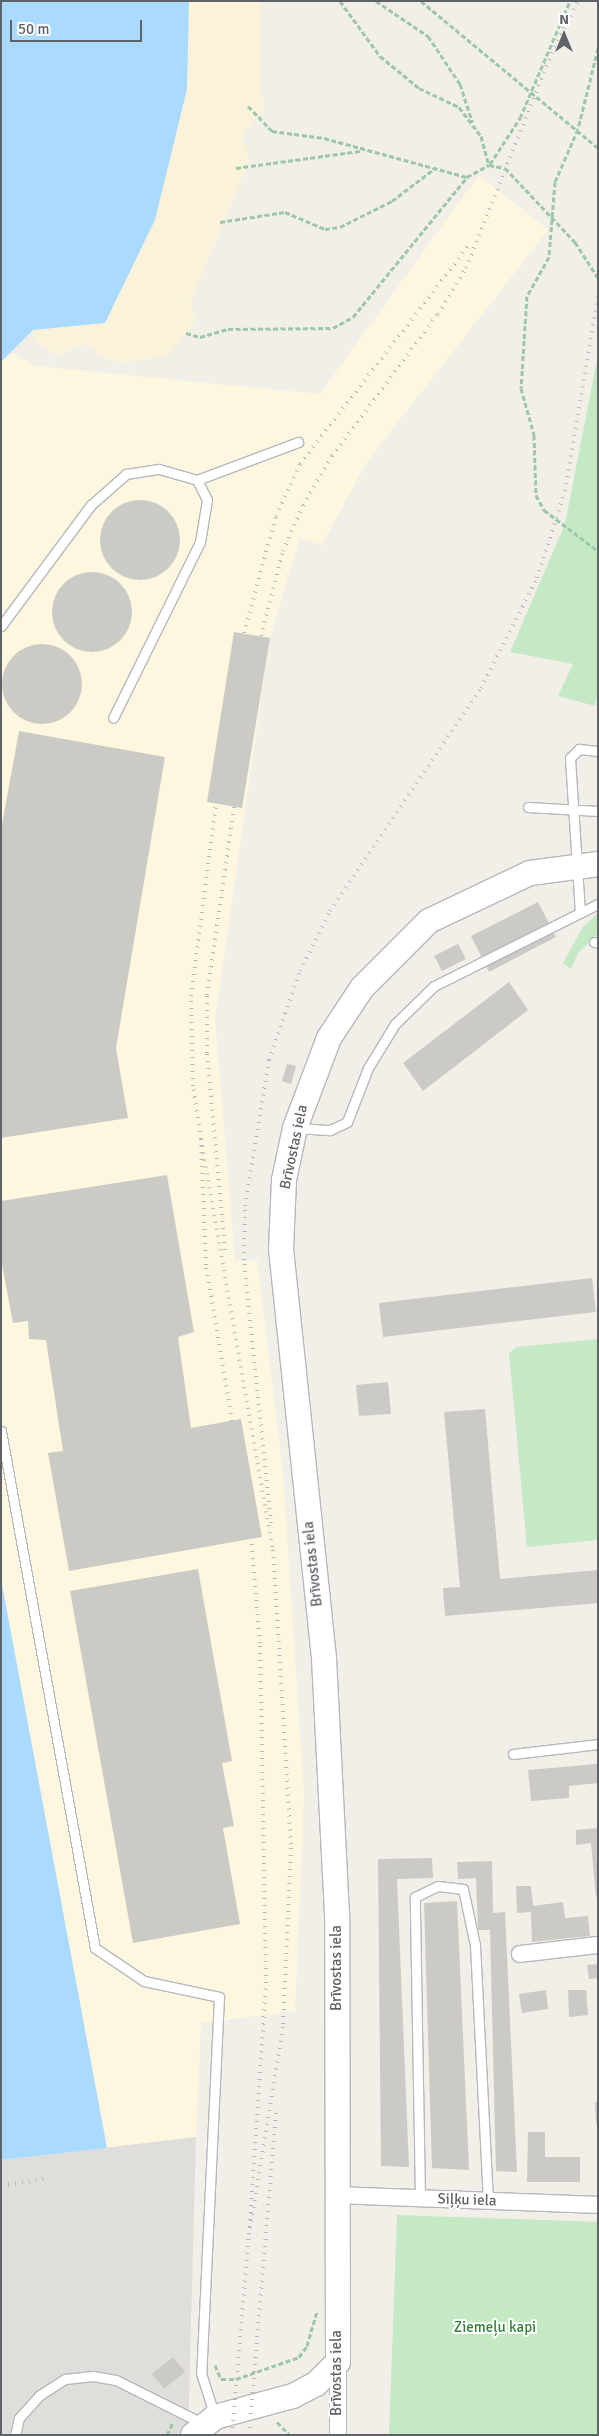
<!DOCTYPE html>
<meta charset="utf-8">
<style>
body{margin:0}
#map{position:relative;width:599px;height:2436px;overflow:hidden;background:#f1efe8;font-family:Signika,sans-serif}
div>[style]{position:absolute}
.commercial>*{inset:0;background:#fef7e0}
.industrial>*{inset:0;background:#e0deda}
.green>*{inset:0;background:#c5e8c5}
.sand>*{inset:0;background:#fbf3d9}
.water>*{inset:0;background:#aadaff}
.building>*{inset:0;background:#cccac5}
.round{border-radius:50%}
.path>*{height:3px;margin-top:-1.5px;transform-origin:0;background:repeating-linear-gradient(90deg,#9cc7a9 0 5px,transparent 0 7.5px)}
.roads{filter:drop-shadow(1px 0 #b5b8bc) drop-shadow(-1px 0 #b5b8bc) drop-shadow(0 1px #b5b8bc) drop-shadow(0 -1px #b5b8bc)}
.lane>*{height:9px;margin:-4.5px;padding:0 4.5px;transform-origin:4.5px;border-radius:4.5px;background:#fff}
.street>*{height:16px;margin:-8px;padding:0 8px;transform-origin:8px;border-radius:8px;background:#fff}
.secondary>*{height:24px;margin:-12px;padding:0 12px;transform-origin:12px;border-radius:12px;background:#fff}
.rail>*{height:4px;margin-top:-2px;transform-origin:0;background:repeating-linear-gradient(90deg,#b6b7b8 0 1px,transparent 0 7px)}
span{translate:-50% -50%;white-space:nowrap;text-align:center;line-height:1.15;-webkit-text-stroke:4px #fff;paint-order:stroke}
.street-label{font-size:15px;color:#5f6368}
.park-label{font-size:15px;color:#348238}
.frame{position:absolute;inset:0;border:2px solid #5f6368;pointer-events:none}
.north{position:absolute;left:539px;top:10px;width:50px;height:50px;-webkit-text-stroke:4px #fff;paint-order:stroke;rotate:0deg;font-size:14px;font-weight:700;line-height:20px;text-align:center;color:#5f6368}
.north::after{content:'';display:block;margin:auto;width:18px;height:22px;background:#5f6368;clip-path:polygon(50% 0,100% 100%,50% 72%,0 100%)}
.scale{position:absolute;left:10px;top:20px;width:132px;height:22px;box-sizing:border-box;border:2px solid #5f6368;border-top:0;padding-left:6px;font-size:15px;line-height:18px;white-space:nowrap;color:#5f6368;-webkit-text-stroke:4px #fff;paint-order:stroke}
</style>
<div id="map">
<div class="commercial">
<i style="clip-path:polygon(479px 175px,548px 230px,366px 463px,322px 545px,300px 538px,270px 637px,215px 1019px,235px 1262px,257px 1260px,283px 1473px,304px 1796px,295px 2011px,201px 2023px,196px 2137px,107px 2148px,1px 1579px,1px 362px,11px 353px,36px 366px,320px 394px)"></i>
</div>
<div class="industrial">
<i style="clip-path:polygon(196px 2137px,188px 2435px,1px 2435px,1px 2160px)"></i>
</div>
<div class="green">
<i style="clip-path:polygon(598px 355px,598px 691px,595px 706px,558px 696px,573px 664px,510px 652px,565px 524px)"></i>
<i style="clip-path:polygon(598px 913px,598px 934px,578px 953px,571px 969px,563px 963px,583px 927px)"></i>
<i style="clip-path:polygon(598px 1339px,598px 1540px,527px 1547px,509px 1353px,517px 1347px)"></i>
<i style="clip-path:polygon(397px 2215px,598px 2222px,598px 2435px,389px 2435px)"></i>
</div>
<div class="sand">
<i style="clip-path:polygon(189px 1px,261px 1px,260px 88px,265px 107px,242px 136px,249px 161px,191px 301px,195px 322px,166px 357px,122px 362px,105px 359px,84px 343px,58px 356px,34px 341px,33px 330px,105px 323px,187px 89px)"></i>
</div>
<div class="water">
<i style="clip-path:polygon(1px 1px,189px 1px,187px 89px,155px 220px,105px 323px,33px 330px,1px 362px)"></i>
<i style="clip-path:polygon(1px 1579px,107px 2148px,1px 2160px)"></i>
</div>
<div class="building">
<i class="round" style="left:100px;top:500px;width:80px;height:80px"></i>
<i class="round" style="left:52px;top:572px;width:80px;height:80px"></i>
<i style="clip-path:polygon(234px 632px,270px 638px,242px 808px,207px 802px)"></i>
<i class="round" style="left:2px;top:644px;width:80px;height:80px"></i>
<i style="clip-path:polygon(19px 731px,165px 757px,116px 1048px,128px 1118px,1px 1138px,1px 830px)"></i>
<i style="clip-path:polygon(538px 902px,556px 937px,489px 972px,471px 936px)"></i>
<i style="clip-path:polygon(458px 944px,466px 959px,442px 971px,434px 956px)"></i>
<i style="clip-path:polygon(509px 982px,528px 1010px,423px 1091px,403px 1063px)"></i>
<i style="clip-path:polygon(287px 1064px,296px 1066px,291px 1084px,282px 1081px)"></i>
<i style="clip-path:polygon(167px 1175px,194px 1332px,178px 1337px,191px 1428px,241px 1419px,262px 1537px,69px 1571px,48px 1453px,63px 1451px,46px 1340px,29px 1339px,28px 1321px,13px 1323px,1px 1259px,1px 1201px)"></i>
<i style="clip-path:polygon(592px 1278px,596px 1312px,383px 1337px,379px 1303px)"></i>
<i style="clip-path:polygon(388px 1382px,391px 1414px,359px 1416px,356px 1385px)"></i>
<i style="clip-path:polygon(485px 1409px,500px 1579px,598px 1570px,598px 1603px,445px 1616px,443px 1588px,460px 1587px,444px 1412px)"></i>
<i style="clip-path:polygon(198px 1569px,232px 1761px,222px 1763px,234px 1826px,223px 1828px,240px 1924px,133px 1943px,70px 1591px)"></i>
<i style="clip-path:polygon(597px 1764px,598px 1783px,569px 1786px,569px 1798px,531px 1801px,528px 1770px)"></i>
<i style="clip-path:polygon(598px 1828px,598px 1897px,596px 1897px,591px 1843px,576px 1845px,576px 1830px)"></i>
<i style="clip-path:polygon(432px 1858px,433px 1878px,397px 1879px,409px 2167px,381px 2166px,378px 1859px)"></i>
<i style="clip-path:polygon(492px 1861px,493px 1913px,505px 1912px,517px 2172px,496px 2171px,490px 1930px,478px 1930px,476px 1878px,458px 1879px,457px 1862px)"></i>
<i style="clip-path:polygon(516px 1886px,531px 1886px,533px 1906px,563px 1902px,565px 1918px,588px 1916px,590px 1936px,532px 1942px,531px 1912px,517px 1913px)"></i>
<i style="clip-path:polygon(457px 1901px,469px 2170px,432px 2168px,424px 1903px)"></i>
<i style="clip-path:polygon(598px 1964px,598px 1978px,589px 1979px,587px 1965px)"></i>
<i style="clip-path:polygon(546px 1990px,548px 2009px,522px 2013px,519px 1994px)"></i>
<i style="clip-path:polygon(568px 1990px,586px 1990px,588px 2015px,569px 2017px)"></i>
<i style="clip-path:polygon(595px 2102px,598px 2102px,598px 2123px,596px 2124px)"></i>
<i style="clip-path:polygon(528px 2132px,545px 2132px,545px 2157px,580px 2157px,580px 2182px,527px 2182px)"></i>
<i style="clip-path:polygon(173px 2357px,185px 2372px,164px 2389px,152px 2374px)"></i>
</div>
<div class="path">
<i style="left:340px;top:1px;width:68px;rotate:54deg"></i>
<i style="left:380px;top:56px;width:50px;rotate:39.4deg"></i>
<i style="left:419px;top:88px;width:44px;rotate:25.4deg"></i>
<i style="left:459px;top:107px;width:36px;rotate:53deg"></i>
<i style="left:481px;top:136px;width:30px;rotate:75deg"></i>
<i style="left:376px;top:1px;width:63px;rotate:33.9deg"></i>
<i style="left:428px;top:36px;width:58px;rotate:56.3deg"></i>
<i style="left:460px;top:84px;width:40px;rotate:72deg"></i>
<i style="left:421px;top:1px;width:230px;rotate:39.7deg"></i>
<i style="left:598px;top:48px;width:83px;rotate:103.9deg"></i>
<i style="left:578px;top:129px;width:58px;rotate:113.5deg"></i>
<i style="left:555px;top:182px;width:75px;rotate:94.6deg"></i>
<i style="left:549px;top:257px;width:45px;rotate:119.4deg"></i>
<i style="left:527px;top:296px;width:92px;rotate:93.7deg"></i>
<i style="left:521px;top:388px;width:49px;rotate:74.5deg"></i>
<i style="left:534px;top:435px;width:60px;rotate:88.1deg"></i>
<i style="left:536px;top:495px;width:17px;rotate:62deg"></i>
<i style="left:544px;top:510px;width:68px;rotate:37.2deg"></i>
<i style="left:248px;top:106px;width:35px;rotate:46deg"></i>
<i style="left:272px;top:131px;width:52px;rotate:7.7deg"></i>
<i style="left:324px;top:138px;width:148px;rotate:15.3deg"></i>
<i style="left:467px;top:177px;width:25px;rotate:-29deg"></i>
<i style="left:489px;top:165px;width:16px;rotate:11deg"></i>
<i style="left:505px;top:168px;width:102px;rotate:46.6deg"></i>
<i style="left:575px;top:242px;width:43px;rotate:57.4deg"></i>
<i style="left:490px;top:164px;width:55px;rotate:-56.9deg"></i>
<i style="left:520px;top:118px;width:127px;rotate:-66.9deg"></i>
<i style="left:236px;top:168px;width:125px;rotate:-7.8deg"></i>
<i style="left:220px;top:222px;width:66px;rotate:-8.7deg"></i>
<i style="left:285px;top:212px;width:43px;rotate:23deg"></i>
<i style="left:325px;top:229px;width:15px;rotate:-8deg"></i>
<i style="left:340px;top:227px;width:58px;rotate:-26.6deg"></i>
<i style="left:392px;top:201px;width:53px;rotate:-37.3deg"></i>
<i style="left:186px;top:333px;width:15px;rotate:16deg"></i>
<i style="left:200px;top:337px;width:29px;rotate:-16deg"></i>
<i style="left:228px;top:329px;width:105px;rotate:-0.5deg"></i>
<i style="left:333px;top:328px;width:23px;rotate:-29deg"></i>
<i style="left:353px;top:317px;width:181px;rotate:-50.8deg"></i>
<i style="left:215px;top:2365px;width:15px;rotate:67deg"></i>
<i style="left:221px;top:2379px;width:15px"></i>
<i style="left:236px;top:2379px;width:67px;rotate:-19.2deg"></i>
<i style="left:299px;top:2357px;width:14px;rotate:-54deg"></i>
<i style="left:307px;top:2346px;width:36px;rotate:-74deg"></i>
<i style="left:277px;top:2422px;width:18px;rotate:45deg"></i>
<i style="left:167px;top:2435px;width:14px;rotate:-65deg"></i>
</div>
<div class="roads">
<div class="lane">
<i style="left:197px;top:480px;width:108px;rotate:-20.6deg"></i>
<i style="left:1px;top:626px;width:151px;rotate:-53.4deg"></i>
<i style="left:91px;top:505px;width:47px;rotate:-41.5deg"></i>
<i style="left:126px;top:474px;width:33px;rotate:-9deg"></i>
<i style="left:159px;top:469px;width:40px;rotate:16deg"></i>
<i style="left:197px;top:480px;width:22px;rotate:63deg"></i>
<i style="left:207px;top:500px;width:43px;rotate:99.5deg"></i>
<i style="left:200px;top:542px;width:196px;rotate:116.3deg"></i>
<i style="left:528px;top:807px;width:70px;rotate:3.3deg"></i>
<i style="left:580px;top:913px;width:155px;rotate:-93.7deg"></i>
<i style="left:570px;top:758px;width:13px;rotate:-45deg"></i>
<i style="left:579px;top:749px;width:19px;rotate:6deg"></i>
<i style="left:594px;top:942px;width:4px;rotate:14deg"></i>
<i style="left:298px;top:1128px;width:32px;rotate:4deg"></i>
<i style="left:330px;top:1130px;width:19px;rotate:-25deg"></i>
<i style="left:347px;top:1122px;width:58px;rotate:-68.7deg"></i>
<i style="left:368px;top:1068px;width:52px;rotate:-58.5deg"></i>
<i style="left:395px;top:1024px;width:54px;rotate:-44.3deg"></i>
<i style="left:434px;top:986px;width:183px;rotate:-26.6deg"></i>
<i style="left:1px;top:1431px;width:525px;rotate:79.7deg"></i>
<i style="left:95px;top:1948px;width:59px;rotate:34deg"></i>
<i style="left:144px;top:1981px;width:77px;rotate:12deg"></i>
<i style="left:219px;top:1997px;width:376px;rotate:92.7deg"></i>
<i style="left:201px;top:2373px;width:46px;rotate:72.3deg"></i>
<i style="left:513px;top:1754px;width:86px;rotate:-6.7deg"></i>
<i style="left:420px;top:2198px;width:301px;rotate:-91deg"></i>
<i style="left:415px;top:1897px;width:25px;rotate:-26deg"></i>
<i style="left:438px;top:1886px;width:25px;rotate:7deg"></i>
<i style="left:463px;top:1889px;width:57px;rotate:77.9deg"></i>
<i style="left:475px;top:1945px;width:256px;rotate:87.1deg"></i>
<i style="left:15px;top:2435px;width:17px;rotate:-77deg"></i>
<i style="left:19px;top:2418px;width:31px;rotate:-48deg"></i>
<i style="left:40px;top:2395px;width:30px;rotate:-33deg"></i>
<i style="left:65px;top:2379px;width:28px;rotate:-6deg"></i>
<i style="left:93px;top:2376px;width:23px;rotate:10deg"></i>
<i style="left:116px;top:2380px;width:98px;rotate:26.6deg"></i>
</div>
<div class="street">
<i style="left:520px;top:1954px;width:79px;rotate:-6.6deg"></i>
<i style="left:336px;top:2195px;width:262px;rotate:2.2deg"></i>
<i style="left:338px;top:2435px;width:73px;rotate:-90deg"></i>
</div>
<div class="secondary">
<i style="left:193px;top:2435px;width:28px;rotate:-39deg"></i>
<i style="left:215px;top:2417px;width:81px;rotate:-15.1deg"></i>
<i style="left:293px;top:2396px;width:26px;rotate:-28deg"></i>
<i style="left:316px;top:2384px;width:31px;rotate:-45deg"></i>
<i style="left:338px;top:2362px;width:447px;rotate:-90.1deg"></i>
<i style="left:337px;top:1915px;width:257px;rotate:-92.9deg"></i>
<i style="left:324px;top:1658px;width:411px;rotate:-96deg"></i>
<i style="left:281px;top:1249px;width:69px;rotate:-87.5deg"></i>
<i style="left:284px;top:1180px;width:53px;rotate:-78.1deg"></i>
<i style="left:295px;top:1128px;width:96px;rotate:-69.3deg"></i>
<i style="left:329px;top:1038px;width:60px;rotate:-56.6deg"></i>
<i style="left:362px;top:988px;width:95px;rotate:-45deg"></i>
<i style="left:429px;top:921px;width:112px;rotate:-25.4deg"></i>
<i style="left:530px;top:873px;width:69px;rotate:-7.5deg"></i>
</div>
</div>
<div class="rail">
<i style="left:244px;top:633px;width:121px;rotate:-74.7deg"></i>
<i style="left:276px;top:516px;width:57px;rotate:-65.2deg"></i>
<i style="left:300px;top:464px;width:278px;rotate:-52.3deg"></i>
<i style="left:261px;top:636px;width:88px;rotate:-75.5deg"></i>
<i style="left:283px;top:551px;width:50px;rotate:-66.5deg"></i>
<i style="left:303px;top:505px;width:57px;rotate:-59.4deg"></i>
<i style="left:332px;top:456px;width:177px;rotate:-53.3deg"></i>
<i style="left:438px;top:314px;width:54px;rotate:-58.7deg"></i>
<i style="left:466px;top:268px;width:238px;rotate:-68.3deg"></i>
<i style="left:554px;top:47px;width:52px;rotate:-62.4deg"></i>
<i style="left:201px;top:1139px;width:54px;rotate:-98.6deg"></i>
<i style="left:193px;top:1086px;width:90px;rotate:-91.3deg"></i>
<i style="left:191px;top:996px;width:194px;rotate:-82.6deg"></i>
<i style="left:225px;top:1250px;width:198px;rotate:-95.2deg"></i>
<i style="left:207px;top:1053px;width:58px;rotate:-90deg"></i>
<i style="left:207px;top:995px;width:190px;rotate:-81.8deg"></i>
<i style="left:232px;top:1421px;width:158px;rotate:-99.5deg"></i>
<i style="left:206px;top:1265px;width:126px;rotate:-92.3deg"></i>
<i style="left:201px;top:1139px;width:417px;rotate:80.1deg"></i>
<i style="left:273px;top:1550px;width:299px;rotate:86.5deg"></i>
<i style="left:291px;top:1848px;width:179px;rotate:92.6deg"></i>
<i style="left:283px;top:2027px;width:210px;rotate:99.3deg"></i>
<i style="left:249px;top:2234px;width:252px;rotate:-86.1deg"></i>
<i style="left:266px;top:1983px;width:340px;rotate:-91deg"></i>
<i style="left:260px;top:1643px;width:104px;rotate:-94.9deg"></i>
<i style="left:271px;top:1523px;width:264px;rotate:-95.9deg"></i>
<i style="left:244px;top:1260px;width:54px;rotate:-88.9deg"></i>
<i style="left:245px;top:1206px;width:148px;rotate:-80.7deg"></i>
<i style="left:269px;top:1060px;width:94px;rotate:-70.8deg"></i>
<i style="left:300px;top:971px;width:67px;rotate:-63.4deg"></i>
<i style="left:330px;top:911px;width:269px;rotate:-55.9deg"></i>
<i style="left:481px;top:688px;width:123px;rotate:-63deg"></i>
<i style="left:537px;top:578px;width:91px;rotate:-72.2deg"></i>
<i style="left:565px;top:491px;width:198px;rotate:-80.4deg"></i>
<i style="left:1px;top:2186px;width:43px;rotate:-9.5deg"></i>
<i style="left:232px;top:2435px;width:202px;rotate:-85.2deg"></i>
<i style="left:249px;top:2435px;width:324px;rotate:-85.2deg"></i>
</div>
<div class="street-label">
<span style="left:294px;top:1147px;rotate:-78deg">Brīvostas iela</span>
<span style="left:313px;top:1564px;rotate:-96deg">Brīvostas iela</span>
<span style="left:337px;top:1968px;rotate:-90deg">Brīvostas iela</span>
<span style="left:467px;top:2200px;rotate:2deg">Siļķu iela</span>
<span style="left:337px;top:2373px;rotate:-90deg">Brīvostas iela</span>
</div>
<div class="park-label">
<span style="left:495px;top:2328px">Ziemeļu kapi</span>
</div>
<div class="frame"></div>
<div class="north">N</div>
<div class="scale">50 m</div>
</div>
